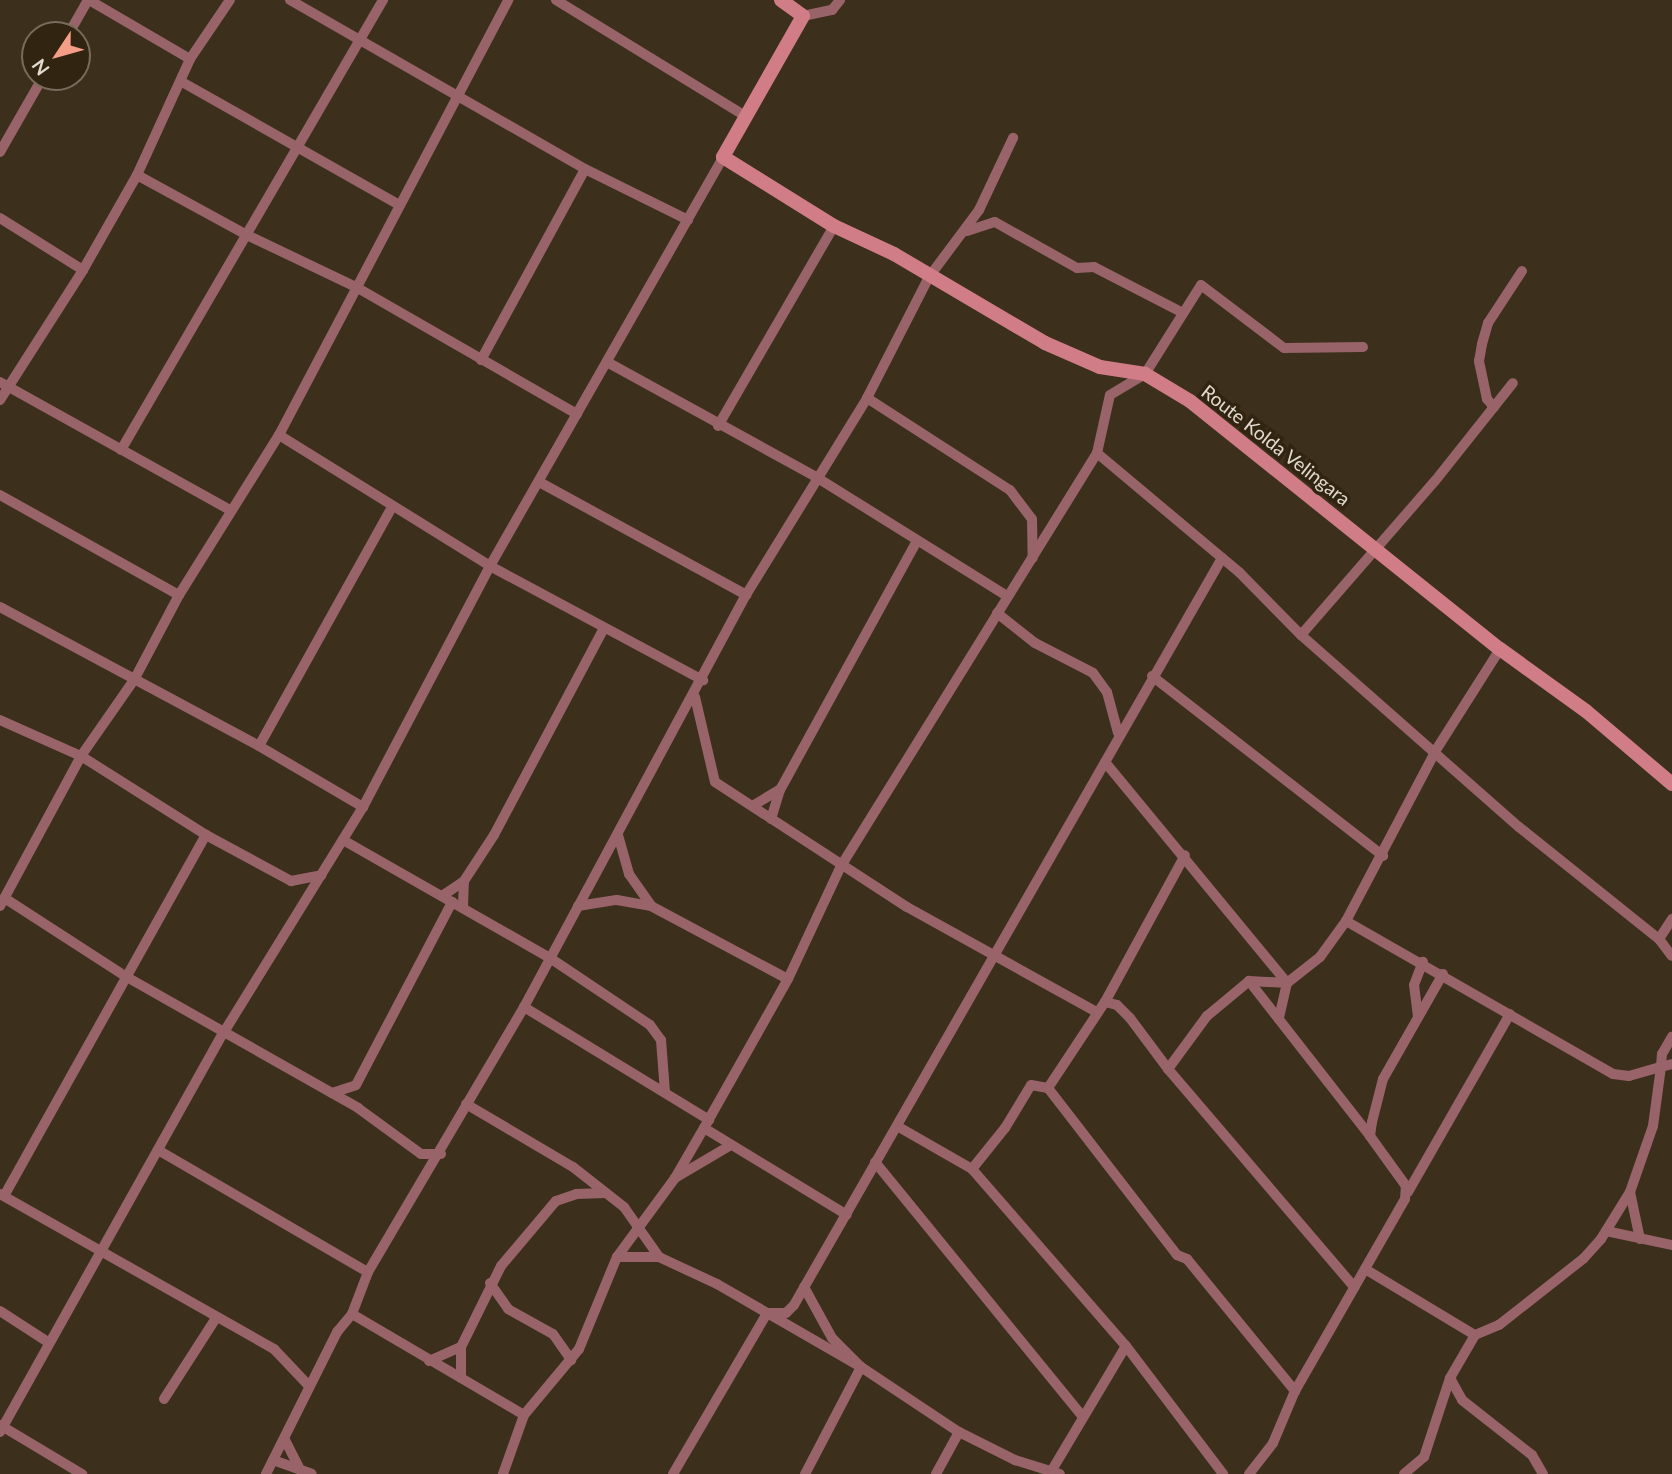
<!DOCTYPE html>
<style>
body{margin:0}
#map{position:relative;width:1672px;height:1474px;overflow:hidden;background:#3c2f1b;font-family:Lato,sans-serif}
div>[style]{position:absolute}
.street>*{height:10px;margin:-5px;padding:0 5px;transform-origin:5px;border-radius:5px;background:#986369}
.secondary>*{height:14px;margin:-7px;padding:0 7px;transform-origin:7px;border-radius:7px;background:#d17d88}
span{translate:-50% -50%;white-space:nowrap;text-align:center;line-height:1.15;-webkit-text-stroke:7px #312511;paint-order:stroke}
.street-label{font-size:19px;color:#e2dace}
.north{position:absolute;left:21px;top:21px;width:70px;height:70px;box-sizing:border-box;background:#312511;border:2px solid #786d5d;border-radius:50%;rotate:234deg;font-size:19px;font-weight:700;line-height:28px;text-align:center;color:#e2dace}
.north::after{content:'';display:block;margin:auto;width:24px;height:32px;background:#f49e87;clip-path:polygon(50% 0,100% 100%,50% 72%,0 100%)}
</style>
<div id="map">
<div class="street">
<i style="left:89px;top:0;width:117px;rotate:30.3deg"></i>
<i style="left:290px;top:0;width:340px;rotate:29.8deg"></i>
<i style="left:585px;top:169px;width:115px;rotate:26.3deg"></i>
<i style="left:556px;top:0;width:220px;rotate:31.5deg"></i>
<i style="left:803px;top:16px;width:30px;rotate:-12deg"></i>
<i style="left:832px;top:10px;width:13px;rotate:-51deg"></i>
<i style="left:68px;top:35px;width:40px;rotate:-60.3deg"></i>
<i style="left:182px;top:82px;width:249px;rotate:29.5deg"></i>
<i style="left:0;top:152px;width:86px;rotate:-60.2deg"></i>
<i style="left:137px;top:175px;width:128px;rotate:28.6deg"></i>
<i style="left:249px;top:236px;width:119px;rotate:25.5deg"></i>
<i style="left:356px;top:287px;width:255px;rotate:29.9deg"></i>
<i style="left:0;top:218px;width:98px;rotate:32.1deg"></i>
<i style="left:967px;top:231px;width:29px;rotate:-18deg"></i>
<i style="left:995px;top:222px;width:94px;rotate:29.3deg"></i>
<i style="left:1077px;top:268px;width:17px;rotate:-3deg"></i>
<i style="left:1094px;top:267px;width:100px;rotate:27.3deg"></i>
<i style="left:481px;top:360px;width:217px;rotate:-61.4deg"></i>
<i style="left:607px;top:362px;width:239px;rotate:28.8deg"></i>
<i style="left:816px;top:477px;width:225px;rotate:31.9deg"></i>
<i style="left:0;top:382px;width:263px;rotate:29.1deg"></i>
<i style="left:867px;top:398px;width:170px;rotate:32.8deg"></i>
<i style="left:1010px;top:490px;width:36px;rotate:53deg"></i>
<i style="left:1032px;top:519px;width:39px;rotate:89deg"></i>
<i style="left:0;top:400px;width:154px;rotate:-57.4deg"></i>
<i style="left:83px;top:270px;width:109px;rotate:-60.4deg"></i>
<i style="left:137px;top:175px;width:128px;rotate:-65.4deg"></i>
<i style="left:190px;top:59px;width:71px;rotate:-55.9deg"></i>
<i style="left:1494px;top:407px;width:11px;rotate:-131deg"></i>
<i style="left:1487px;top:399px;width:39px;rotate:-102deg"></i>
<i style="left:1479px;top:361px;width:17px;rotate:-80deg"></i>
<i style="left:1482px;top:344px;width:22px;rotate:-74deg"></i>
<i style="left:1488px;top:323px;width:62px;rotate:-56.8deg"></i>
<i style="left:718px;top:426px;width:231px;rotate:-59.9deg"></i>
<i style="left:279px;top:435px;width:248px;rotate:31.8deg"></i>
<i style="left:490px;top:566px;width:242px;rotate:28.2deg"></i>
<i style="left:121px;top:450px;width:521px;rotate:-59.79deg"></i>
<i style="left:1097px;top:453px;width:185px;rotate:40deg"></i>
<i style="left:1239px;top:572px;width:88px;rotate:45.5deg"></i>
<i style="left:1301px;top:635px;width:290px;rotate:41.4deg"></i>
<i style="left:1519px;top:827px;width:179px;rotate:38.7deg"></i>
<i style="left:1659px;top:939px;width:21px;rotate:53deg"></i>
<i style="left:541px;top:483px;width:234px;rotate:28.6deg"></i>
<i style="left:0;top:495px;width:205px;rotate:29.2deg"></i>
<i style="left:0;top:607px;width:294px;rotate:28.2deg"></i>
<i style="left:259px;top:746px;width:121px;rotate:30.4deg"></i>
<i style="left:997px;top:613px;width:48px;rotate:38.3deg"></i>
<i style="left:1035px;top:643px;width:65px;rotate:27.3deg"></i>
<i style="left:1093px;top:673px;width:24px;rotate:54deg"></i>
<i style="left:1107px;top:692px;width:42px;rotate:75deg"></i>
<i style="left:1301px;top:635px;width:204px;rotate:-49deg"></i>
<i style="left:1435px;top:481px;width:125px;rotate:-51.5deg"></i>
<i style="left:1152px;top:676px;width:293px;rotate:37.9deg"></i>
<i style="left:695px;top:697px;width:87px;rotate:76.8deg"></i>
<i style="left:715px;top:782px;width:229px;rotate:33.1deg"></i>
<i style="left:907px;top:907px;width:218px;rotate:29deg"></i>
<i style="left:0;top:720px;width:89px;rotate:24deg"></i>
<i style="left:81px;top:756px;width:148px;rotate:32.3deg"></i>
<i style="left:206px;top:835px;width:97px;rotate:28.4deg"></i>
<i style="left:291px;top:881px;width:31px;rotate:-11deg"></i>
<i style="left:259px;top:746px;width:274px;rotate:-60.9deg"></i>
<i style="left:1105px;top:762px;width:286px;rotate:50.5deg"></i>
<i style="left:1287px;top:983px;width:37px;rotate:103deg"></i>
<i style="left:754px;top:805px;width:29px;rotate:-31deg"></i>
<i style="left:771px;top:819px;width:30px;rotate:-73deg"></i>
<i style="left:780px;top:790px;width:284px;rotate:-61.2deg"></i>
<i style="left:618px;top:835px;width:41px;rotate:74.2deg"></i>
<i style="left:629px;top:874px;width:39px;rotate:55deg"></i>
<i style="left:343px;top:840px;width:238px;rotate:29.7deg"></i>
<i style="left:550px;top:958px;width:120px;rotate:33.8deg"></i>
<i style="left:650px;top:1025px;width:19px;rotate:54deg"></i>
<i style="left:661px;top:1040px;width:52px;rotate:85.6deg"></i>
<i style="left:442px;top:896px;width:27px;rotate:-34deg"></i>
<i style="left:464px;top:881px;width:55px;rotate:-56.9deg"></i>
<i style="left:494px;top:835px;width:232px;rotate:-62deg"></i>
<i style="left:6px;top:899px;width:142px;rotate:32.9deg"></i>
<i style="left:125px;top:976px;width:268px;rotate:29.5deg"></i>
<i style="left:358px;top:1108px;width:78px;rotate:36.1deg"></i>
<i style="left:421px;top:1154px;width:20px"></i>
<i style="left:0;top:906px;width:170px;rotate:-61.6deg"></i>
<i style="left:81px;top:756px;width:93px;rotate:-55.1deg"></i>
<i style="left:134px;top:680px;width:96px;rotate:-62.1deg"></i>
<i style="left:179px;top:595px;width:189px;rotate:-58deg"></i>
<i style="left:279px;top:435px;width:492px;rotate:-62.2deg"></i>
<i style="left:578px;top:906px;width:39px;rotate:-9deg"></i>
<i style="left:617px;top:900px;width:35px;rotate:10deg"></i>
<i style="left:651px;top:906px;width:155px;rotate:28.1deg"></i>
<i style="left:463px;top:907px;width:26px;rotate:-88deg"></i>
<i style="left:1346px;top:921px;width:308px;rotate:29.8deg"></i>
<i style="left:1613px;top:1074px;width:16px;rotate:7deg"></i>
<i style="left:1629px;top:1076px;width:33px;rotate:-16deg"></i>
<i style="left:1661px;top:1067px;width:13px;rotate:-86deg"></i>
<i style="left:1662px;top:1054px;width:20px;rotate:-60deg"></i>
<i style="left:1659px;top:939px;width:24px;rotate:-57deg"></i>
<i style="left:1249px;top:981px;width:197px;rotate:52deg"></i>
<i style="left:1105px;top:1002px;width:12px;rotate:14deg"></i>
<i style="left:1117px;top:1005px;width:18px;rotate:45deg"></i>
<i style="left:1130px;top:1018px;width:64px;rotate:53.3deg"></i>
<i style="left:1168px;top:1069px;width:287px;rotate:49.5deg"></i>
<i style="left:524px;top:1007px;width:217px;rotate:31.4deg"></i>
<i style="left:1418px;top:1017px;width:32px;rotate:-97deg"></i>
<i style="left:1414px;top:985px;width:25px;rotate:-69deg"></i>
<i style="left:1168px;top:1069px;width:66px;rotate:-53.7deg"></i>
<i style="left:1207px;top:1016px;width:55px;rotate:-39.8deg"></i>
<i style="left:1249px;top:981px;width:38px;rotate:3deg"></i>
<i style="left:1287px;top:983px;width:42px;rotate:-38.2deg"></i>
<i style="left:1320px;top:957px;width:44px;rotate:-54.2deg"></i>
<i style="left:1346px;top:921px;width:193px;rotate:-62.2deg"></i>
<i style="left:1436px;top:750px;width:120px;rotate:-57.6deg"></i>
<i style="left:1048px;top:1088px;width:103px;rotate:-56.5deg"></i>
<i style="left:1105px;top:1002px;width:167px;rotate:-61.4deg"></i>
<i style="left:332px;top:1093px;width:25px;rotate:-18deg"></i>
<i style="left:356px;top:1085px;width:207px;rotate:-62.3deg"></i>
<i style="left:466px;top:1104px;width:124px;rotate:30.5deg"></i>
<i style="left:573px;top:1167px;width:65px;rotate:38.1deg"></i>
<i style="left:624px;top:1207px;width:61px;rotate:55deg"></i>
<i style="left:897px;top:1126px;width:86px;rotate:29.8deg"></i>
<i style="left:972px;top:1169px;width:53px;rotate:-51.2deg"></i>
<i style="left:1005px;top:1128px;width:50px;rotate:-58.8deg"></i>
<i style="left:1031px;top:1085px;width:17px;rotate:10deg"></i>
<i style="left:1048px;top:1088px;width:211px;rotate:52.3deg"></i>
<i style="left:1177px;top:1255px;width:11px;rotate:22deg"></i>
<i style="left:1187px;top:1259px;width:171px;rotate:50.7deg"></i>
<i style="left:704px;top:1128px;width:167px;rotate:31.3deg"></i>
<i style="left:158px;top:1150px;width:243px;rotate:30.2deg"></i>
<i style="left:875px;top:1162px;width:328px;rotate:50.8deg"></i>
<i style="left:972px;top:1169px;width:235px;rotate:49deg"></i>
<i style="left:1126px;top:1346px;width:161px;rotate:52.8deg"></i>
<i style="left:675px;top:1178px;width:65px;rotate:-30.5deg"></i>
<i style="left:1408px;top:1192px;width:205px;rotate:-60.2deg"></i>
<i style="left:1630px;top:1192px;width:48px;rotate:78deg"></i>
<i style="left:0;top:1194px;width:315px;rotate:29.5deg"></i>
<i style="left:274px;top:1349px;width:51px;rotate:46.6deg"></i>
<i style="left:4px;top:1196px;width:414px;rotate:-60.8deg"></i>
<i style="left:1606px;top:1231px;width:67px;rotate:12deg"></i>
<i style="left:617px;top:1257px;width:42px"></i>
<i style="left:659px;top:1257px;width:64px;rotate:25deg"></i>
<i style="left:717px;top:1284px;width:166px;rotate:30deg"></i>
<i style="left:861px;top:1367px;width:118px;rotate:33.6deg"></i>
<i style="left:959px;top:1432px;width:63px;rotate:26.6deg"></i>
<i style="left:1015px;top:1460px;width:47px;rotate:17.3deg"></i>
<i style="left:1365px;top:1269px;width:128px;rotate:31deg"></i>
<i style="left:1475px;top:1335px;width:50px;rotate:120.2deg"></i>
<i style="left:1450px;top:1378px;width:83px;rotate:108.2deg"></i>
<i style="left:1424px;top:1457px;width:26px;rotate:140deg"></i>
<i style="left:490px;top:1283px;width:32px;rotate:55deg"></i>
<i style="left:508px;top:1309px;width:51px;rotate:29.1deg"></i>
<i style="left:553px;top:1334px;width:32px;rotate:55deg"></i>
<i style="left:804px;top:1287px;width:58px;rotate:61.2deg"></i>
<i style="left:832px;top:1338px;width:41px;rotate:45deg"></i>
<i style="left:861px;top:1367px;width:121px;rotate:117.6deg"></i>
<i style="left:0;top:1311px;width:57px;rotate:32.9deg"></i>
<i style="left:767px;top:1313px;width:19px"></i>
<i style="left:786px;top:1313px;width:11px;rotate:-45deg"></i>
<i style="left:794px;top:1305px;width:861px;rotate:-60.19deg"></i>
<i style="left:352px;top:1314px;width:199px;rotate:30.4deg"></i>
<i style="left:1475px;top:1335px;width:26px;rotate:-23deg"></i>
<i style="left:1499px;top:1325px;width:108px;rotate:-38.2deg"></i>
<i style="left:1584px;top:1258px;width:25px;rotate:-48deg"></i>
<i style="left:1601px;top:1239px;width:55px;rotate:-58.3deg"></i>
<i style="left:1630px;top:1192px;width:70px;rotate:-70.8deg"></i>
<i style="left:1653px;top:1126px;width:60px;rotate:-82.3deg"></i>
<i style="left:1661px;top:1067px;width:11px;rotate:-15deg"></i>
<i style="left:429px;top:1361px;width:35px;rotate:-24deg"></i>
<i style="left:461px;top:1378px;width:31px;rotate:-90deg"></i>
<i style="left:461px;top:1347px;width:90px;rotate:-63.7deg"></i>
<i style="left:501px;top:1266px;width:85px;rotate:-49.8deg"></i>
<i style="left:556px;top:1201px;width:21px;rotate:-19deg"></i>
<i style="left:576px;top:1194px;width:29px;rotate:-2deg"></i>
<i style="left:1450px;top:1378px;width:25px;rotate:61deg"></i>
<i style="left:1462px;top:1400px;width:89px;rotate:38.2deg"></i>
<i style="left:1532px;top:1455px;width:22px;rotate:60deg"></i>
<i style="left:164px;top:1399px;width:96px;rotate:-57.3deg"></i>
<i style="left:0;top:1425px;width:96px;rotate:30.9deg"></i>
<i style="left:0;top:1432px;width:458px;rotate:-60.8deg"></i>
<i style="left:224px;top:1032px;width:264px;rotate:-58.3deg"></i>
<i style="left:363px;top:807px;width:272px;rotate:-62.2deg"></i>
<i style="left:490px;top:566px;width:471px;rotate:-60.3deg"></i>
<i style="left:285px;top:1440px;width:30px;rotate:63deg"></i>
<i style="left:273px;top:1460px;width:41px;rotate:19.7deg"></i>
<i style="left:1052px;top:1470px;width:144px;rotate:-59.2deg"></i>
<i style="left:266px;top:1474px;width:159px;rotate:-63.4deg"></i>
<i style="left:337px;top:1332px;width:23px;rotate:-50deg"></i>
<i style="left:352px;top:1314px;width:45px;rotate:-69.1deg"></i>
<i style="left:368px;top:1272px;width:308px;rotate:-59.5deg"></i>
<i style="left:524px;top:1007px;width:468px;rotate:-61.7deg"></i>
<i style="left:746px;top:595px;width:231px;rotate:-58.4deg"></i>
<i style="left:867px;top:398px;width:136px;rotate:-62.9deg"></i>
<i style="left:929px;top:277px;width:84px;rotate:-53.3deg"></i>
<i style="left:979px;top:210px;width:80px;rotate:-64.7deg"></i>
<i style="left:503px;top:1474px;width:63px;rotate:-70.4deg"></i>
<i style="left:524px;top:1415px;width:86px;rotate:-50.2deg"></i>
<i style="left:579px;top:1349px;width:100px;rotate:-67.6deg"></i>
<i style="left:617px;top:1257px;width:98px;rotate:-53.7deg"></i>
<i style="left:675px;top:1178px;width:58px;rotate:-59.9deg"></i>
<i style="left:704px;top:1128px;width:171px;rotate:-60.6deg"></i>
<i style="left:788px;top:979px;width:125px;rotate:-64.9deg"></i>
<i style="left:841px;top:866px;width:486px;rotate:-58.2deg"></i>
<i style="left:1097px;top:453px;width:59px;rotate:-77.4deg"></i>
<i style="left:1110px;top:395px;width:41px;rotate:-31deg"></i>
<i style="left:1145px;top:374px;width:105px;rotate:-57.8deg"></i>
<i style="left:1201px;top:285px;width:104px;rotate:37.2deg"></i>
<i style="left:1284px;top:348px;width:79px;rotate:-0.7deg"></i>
<i style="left:673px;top:1474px;width:186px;rotate:-59.7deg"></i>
<i style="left:936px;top:1474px;width:48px;rotate:-61.3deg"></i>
<i style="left:1249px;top:1474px;width:39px;rotate:-52deg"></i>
<i style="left:1273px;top:1443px;width:56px;rotate:-67.1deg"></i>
<i style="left:1295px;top:1391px;width:221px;rotate:-60.2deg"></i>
<i style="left:1405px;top:1199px;width:13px;rotate:-86deg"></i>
<i style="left:1406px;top:1186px;width:62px;rotate:-125.8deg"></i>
<i style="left:1370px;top:1136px;width:14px;rotate:-82deg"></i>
<i style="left:1372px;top:1122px;width:44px;rotate:-75.7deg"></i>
<i style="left:1383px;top:1079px;width:121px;rotate:-60.3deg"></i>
</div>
<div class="secondary">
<i style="left:781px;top:0;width:27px;rotate:36deg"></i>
<i style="left:803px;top:16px;width:162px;rotate:119.6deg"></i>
<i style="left:723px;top:157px;width:131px;rotate:31.9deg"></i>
<i style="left:834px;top:226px;width:66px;rotate:25deg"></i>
<i style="left:894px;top:254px;width:175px;rotate:30.5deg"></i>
<i style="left:1045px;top:343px;width:60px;rotate:23.6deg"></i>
<i style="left:1100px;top:367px;width:46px;rotate:8.8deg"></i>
<i style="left:1145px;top:374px;width:52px;rotate:31deg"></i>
<i style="left:1190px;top:401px;width:397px;rotate:38.7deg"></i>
<i style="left:1500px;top:649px;width:106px;rotate:35.8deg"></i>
<i style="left:1586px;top:711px;width:113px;rotate:40.3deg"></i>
</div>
<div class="street-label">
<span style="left:1276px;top:445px;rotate:38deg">Route Kolda Velingara</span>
</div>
<div class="north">N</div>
</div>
